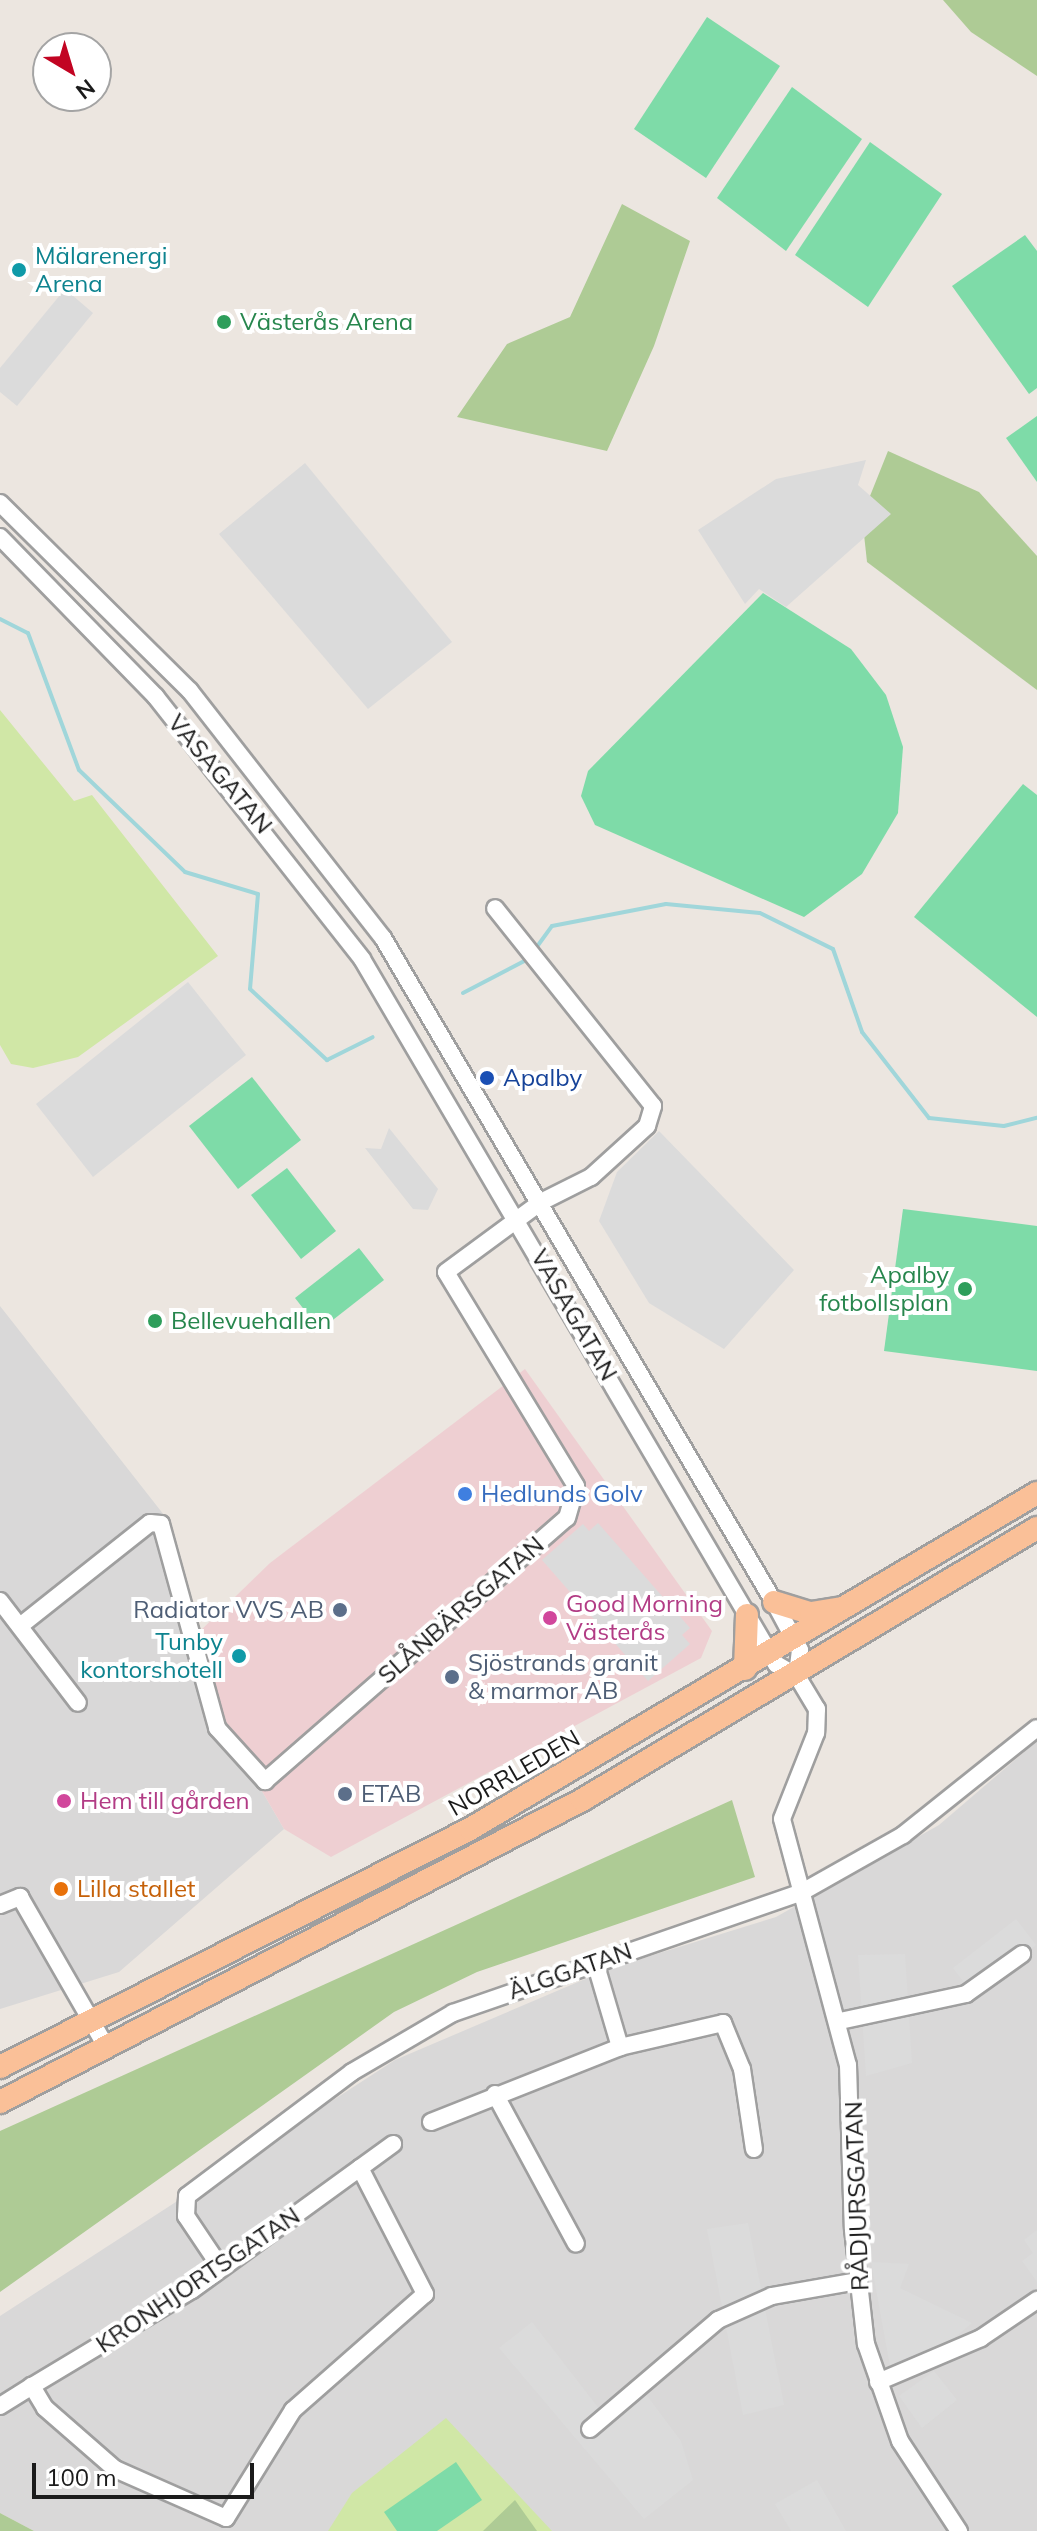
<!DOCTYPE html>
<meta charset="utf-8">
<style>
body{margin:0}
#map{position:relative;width:1037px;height:2531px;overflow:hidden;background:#ece6e0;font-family:Mulish,sans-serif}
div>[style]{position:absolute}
.residential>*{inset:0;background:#d9d8d8}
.commercial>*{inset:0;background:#eecfd2}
.grass>*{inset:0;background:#d0e7a6}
.forest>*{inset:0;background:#aecb95}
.pitch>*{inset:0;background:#7edba8}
.parking>*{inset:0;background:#dbdbdb}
.stream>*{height:4px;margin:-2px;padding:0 2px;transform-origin:2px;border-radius:2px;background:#a0d6da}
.roads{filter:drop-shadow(2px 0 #9f9f9f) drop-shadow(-2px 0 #9f9f9f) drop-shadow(0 2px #9f9f9f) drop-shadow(0 -2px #9f9f9f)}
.minor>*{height:16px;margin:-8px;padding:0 8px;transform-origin:8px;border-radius:8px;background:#fff}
.major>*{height:22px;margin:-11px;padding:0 11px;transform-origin:11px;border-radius:11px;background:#fac098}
.dots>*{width:22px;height:22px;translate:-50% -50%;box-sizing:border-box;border:4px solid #fff;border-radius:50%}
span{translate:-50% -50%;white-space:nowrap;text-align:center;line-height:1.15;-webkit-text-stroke:8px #fff;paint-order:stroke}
.culture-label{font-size:24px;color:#0d838f}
.left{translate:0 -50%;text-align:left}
.right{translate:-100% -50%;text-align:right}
.leisure-label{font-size:24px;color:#27864d}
.street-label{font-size:24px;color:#1b1b1b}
.transit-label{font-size:24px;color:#164399}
.shop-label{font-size:24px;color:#366cbe}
.hotel-label{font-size:24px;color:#b23c85}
.service-label{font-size:24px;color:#4e5e75}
.food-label{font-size:24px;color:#c56008}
.north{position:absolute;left:32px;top:32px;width:80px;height:80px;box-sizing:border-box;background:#fff;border:2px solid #a4a4a4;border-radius:50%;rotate:142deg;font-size:22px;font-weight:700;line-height:32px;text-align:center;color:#1b1b1b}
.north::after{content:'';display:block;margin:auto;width:28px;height:36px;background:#c20422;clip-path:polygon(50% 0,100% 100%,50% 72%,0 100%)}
.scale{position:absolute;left:32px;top:2463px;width:222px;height:36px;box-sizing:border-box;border:4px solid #1b1b1b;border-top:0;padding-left:10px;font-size:24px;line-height:28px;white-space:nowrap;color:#1b1b1b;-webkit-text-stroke:6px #fff;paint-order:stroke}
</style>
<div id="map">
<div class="residential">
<i style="clip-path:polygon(0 1306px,164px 1515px,223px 1724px,284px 1829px,119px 1972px,0 2009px)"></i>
<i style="clip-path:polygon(1037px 1741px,1037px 2531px,34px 2531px,0 2513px,0 2316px,395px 2060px,611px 1968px,776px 1917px,939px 1825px)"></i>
</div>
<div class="commercial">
<i style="clip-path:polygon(525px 1369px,712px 1631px,701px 1658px,331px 1857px,284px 1829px,223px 1724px,197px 1634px,270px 1563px)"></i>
</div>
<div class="grass">
<i style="clip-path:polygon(0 710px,74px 801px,92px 795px,218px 956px,78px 1057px,33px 1068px,11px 1064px,0 1045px)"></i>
<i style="clip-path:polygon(446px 2418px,552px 2531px,328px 2531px,352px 2493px)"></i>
</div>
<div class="forest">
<i style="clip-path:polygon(943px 0,1037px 0,1037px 76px,971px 32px)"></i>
<i style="clip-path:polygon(622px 204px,690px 241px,654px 346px,607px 451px,457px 417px,507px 344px,570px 317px)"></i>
<i style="clip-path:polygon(888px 451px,979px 492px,1037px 556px,1037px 690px,867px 562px,862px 516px)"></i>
<i style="clip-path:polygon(732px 1800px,755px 1877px,477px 1972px,394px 2012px,0 2292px,0 2131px)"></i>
<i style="clip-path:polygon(515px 2500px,537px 2531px,483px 2531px)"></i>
<i style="clip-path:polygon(0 2513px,34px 2531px,0 2531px)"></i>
</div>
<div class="pitch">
<i style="clip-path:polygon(707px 17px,780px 66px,706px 178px,634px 129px)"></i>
<i style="clip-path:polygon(792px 87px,862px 139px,786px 251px,717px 198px)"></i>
<i style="clip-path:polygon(870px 142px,942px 194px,868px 307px,795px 255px)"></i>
<i style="clip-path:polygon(1025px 235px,1037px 251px,1037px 388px,1029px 394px,952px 286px)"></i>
<i style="clip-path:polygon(1037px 416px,1037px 482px,1006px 438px)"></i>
<i style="clip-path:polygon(763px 593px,851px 649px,886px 695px,903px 747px,898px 813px,862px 874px,804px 917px,595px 825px,581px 796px,588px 771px)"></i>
<i style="clip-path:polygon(1023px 784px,1037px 795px,1037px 1017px,914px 917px)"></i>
<i style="clip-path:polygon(252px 1077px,301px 1140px,238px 1189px,189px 1126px)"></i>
<i style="clip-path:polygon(287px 1168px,336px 1231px,301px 1259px,251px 1195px)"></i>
<i style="clip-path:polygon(903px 1209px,1037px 1226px,1037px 1371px,884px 1351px)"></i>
<i style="clip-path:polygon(359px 1248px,384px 1280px,320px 1330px,295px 1298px)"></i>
<i style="clip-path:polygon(456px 2462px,482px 2500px,437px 2531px,397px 2531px,384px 2512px)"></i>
</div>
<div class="parking">
<i style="clip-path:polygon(65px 289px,93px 313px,17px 406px,0 392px,0 368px)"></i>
<i style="clip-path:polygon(866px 460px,858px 485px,891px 514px,786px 607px,759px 589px,745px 604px,698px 530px,776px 479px)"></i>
<i style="clip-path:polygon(305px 463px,452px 642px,368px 709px,219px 534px)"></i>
<i style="clip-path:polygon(188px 982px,246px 1055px,93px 1177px,36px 1104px)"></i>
<i style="clip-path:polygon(389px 1128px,438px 1189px,428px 1210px,413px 1209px,365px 1148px,381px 1149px)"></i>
<i style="clip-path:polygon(659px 1131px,794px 1270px,724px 1349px,649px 1303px,599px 1221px,617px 1172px)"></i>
<i style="clip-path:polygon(598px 1523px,690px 1628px,682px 1635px,690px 1644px,648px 1681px,542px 1560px,583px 1524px,589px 1531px)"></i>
<i style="clip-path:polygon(1016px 1919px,1036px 1945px,973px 1994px,953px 1968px)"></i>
<i style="clip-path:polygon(905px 1954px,912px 2063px,866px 2076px,858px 1955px)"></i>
<i style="clip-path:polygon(748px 2223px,784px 2405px,743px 2415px,707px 2229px)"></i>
<i style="clip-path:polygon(1037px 2230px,1037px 2282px,1022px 2261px,1033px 2253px,1024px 2240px)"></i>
<i style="clip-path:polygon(871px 2262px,909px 2264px,900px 2288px,972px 2323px,940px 2350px,890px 2366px)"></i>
<i style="clip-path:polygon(532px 2322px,607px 2419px,645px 2393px,681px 2441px,693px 2480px,644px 2519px,499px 2348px)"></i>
<i style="clip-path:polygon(934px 2371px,957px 2400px,922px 2428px,899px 2396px)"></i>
<i style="clip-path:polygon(817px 2480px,846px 2531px,791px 2531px,775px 2504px)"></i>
</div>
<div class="stream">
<i style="left:0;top:619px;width:31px;rotate:27deg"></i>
<i style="left:28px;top:633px;width:146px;rotate:69.6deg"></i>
<i style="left:79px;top:770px;width:147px;rotate:43.9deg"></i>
<i style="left:185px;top:872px;width:76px;rotate:16.8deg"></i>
<i style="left:258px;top:894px;width:95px;rotate:94.8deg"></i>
<i style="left:250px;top:989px;width:105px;rotate:42.7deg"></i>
<i style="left:327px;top:1060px;width:51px;rotate:-26.6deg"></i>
<i style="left:536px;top:948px;width:27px;rotate:-54deg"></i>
<i style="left:552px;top:926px;width:116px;rotate:-10.9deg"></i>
<i style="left:666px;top:904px;width:94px;rotate:5.5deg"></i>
<i style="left:760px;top:913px;width:81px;rotate:26.3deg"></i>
<i style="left:833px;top:949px;width:88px;rotate:70.7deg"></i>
<i style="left:862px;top:1032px;width:109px;rotate:52.1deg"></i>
<i style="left:929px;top:1118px;width:75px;rotate:6.1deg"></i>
<i style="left:1004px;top:1126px;width:34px;rotate:-14deg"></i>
<i style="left:463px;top:993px;width:73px;rotate:-27.6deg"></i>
</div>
<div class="roads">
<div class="minor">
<i style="left:0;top:503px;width:267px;rotate:44.7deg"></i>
<i style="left:190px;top:691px;width:313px;rotate:52deg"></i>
<i style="left:383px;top:938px;width:771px;rotate:59.51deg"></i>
<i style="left:774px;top:1602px;width:55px;rotate:61.6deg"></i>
<i style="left:800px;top:1650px;width:26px;rotate:97deg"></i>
<i style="left:0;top:537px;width:223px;rotate:45.7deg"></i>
<i style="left:156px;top:697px;width:333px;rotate:51.8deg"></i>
<i style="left:362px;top:959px;width:818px;rotate:59.58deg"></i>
<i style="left:776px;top:1664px;width:24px;rotate:30deg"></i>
<i style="left:797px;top:1676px;width:39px;rotate:59deg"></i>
<i style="left:817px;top:1709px;width:24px;rotate:92deg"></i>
<i style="left:816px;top:1733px;width:92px;rotate:111.6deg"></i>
<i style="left:782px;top:1819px;width:255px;rotate:75deg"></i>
<i style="left:848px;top:2065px;width:164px;rotate:88.3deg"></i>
<i style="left:853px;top:2229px;width:116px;rotate:83.6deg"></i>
<i style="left:866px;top:2344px;width:103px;rotate:70.7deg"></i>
<i style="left:900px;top:2441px;width:108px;rotate:56.8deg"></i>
<i style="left:0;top:1601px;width:128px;rotate:52.6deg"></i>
<i style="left:20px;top:1626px;width:166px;rotate:-38.4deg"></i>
<i style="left:150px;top:1523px;width:11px;rotate:5deg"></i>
<i style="left:161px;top:1524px;width:212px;rotate:74.6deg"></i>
<i style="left:217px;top:1728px;width:72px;rotate:47.8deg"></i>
<i style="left:265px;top:1781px;width:400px;rotate:-41.1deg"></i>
<i style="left:567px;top:1518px;width:33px;rotate:-74deg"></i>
<i style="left:576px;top:1486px;width:250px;rotate:-121.3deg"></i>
<i style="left:446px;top:1272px;width:118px;rotate:-36.4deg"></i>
<i style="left:541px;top:1202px;width:56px;rotate:-26.6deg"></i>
<i style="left:591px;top:1177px;width:76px;rotate:-42.3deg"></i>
<i style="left:647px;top:1126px;width:21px;rotate:-73deg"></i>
<i style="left:653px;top:1106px;width:253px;rotate:-128.6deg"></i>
<i style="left:0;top:1905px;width:22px;rotate:-22deg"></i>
<i style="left:20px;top:1897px;width:174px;rotate:60.1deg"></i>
<i style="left:595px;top:1962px;width:89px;rotate:73.6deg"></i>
<i style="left:840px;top:2021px;width:129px;rotate:-12.1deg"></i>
<i style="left:966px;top:1994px;width:69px;rotate:-35.5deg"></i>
<i style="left:495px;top:2094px;width:170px;rotate:61.6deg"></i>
<i style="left:431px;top:2122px;width:203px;rotate:-21.6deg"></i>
<i style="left:620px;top:2047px;width:106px;rotate:-13.1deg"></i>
<i style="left:723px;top:2023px;width:50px;rotate:67.6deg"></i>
<i style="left:742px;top:2069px;width:81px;rotate:81.5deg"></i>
<i style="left:360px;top:2168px;width:142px;rotate:62.7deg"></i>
<i style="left:425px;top:2294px;width:176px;rotate:138.7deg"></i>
<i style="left:293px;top:2410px;width:127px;rotate:121.8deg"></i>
<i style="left:226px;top:2518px;width:121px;rotate:-156.2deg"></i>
<i style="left:115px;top:2469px;width:93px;rotate:-138.9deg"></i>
<i style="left:45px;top:2408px;width:26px;rotate:-121deg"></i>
<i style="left:32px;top:2386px;width:187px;rotate:-31deg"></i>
<i style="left:192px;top:2290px;width:208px;rotate:-36deg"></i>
<i style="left:360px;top:2168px;width:41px;rotate:-36deg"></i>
<i style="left:221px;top:2268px;width:63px;rotate:-123.9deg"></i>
<i style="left:186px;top:2216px;width:20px;rotate:-87deg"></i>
<i style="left:187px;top:2196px;width:206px;rotate:-36.9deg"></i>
<i style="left:352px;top:2072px;width:117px;rotate:-30.3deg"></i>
<i style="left:453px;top:2013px;width:369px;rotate:-19.1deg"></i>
<i style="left:802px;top:1892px;width:116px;rotate:-29.4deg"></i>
<i style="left:903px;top:1835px;width:171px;rotate:-38.6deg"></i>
<i style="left:878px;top:2382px;width:112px;rotate:-23.1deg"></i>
<i style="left:981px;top:2338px;width:68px;rotate:-34.2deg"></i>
<i style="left:0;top:2406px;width:38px;rotate:-32deg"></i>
<i style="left:590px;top:2429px;width:168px;rotate:-40.4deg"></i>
<i style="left:718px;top:2320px;width:59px;rotate:-24deg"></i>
<i style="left:772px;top:2296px;width:87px;rotate:-9.9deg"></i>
</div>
<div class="major">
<i style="left:774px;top:1602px;width:39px;rotate:17deg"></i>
<i style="left:811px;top:1613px;width:31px;rotate:-9deg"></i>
<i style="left:745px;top:1669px;width:54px;rotate:-87.9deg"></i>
<i style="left:0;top:2067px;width:527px;rotate:-26.86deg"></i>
<i style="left:470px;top:1829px;width:659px;rotate:-30.65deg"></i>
<i style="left:0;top:2102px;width:656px;rotate:-27.42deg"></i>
<i style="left:582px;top:1800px;width:530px;rotate:-30.87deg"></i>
</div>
</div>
<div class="dots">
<i style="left:19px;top:270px;background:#0f9aa8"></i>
<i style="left:224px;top:322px;background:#2e9e5b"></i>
<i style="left:487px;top:1078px;background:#1a4fb4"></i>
<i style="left:965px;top:1289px;background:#2e9e5b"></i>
<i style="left:155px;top:1321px;background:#2e9e5b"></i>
<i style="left:465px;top:1494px;background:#3f7fe0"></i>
<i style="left:340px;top:1610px;background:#5c6f8a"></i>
<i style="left:550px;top:1618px;background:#d1479c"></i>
<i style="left:239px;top:1656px;background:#0f9aa8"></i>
<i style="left:452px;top:1677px;background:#5c6f8a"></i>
<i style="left:345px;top:1794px;background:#5c6f8a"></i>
<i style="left:64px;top:1801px;background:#d1479c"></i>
<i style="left:61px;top:1889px;background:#e8710a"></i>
</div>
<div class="culture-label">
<span class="left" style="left:35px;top:270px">Mälarenergi<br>Arena</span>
<span class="right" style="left:223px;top:1656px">Tunby<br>kontorshotell</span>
</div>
<div class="leisure-label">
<span class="left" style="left:240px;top:322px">Västerås Arena</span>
<span class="right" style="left:949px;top:1289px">Apalby<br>fotbollsplan</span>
<span class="left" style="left:171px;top:1321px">Bellevuehallen</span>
</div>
<div class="street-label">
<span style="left:220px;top:774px;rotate:50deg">VASAGATAN</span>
<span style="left:574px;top:1315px;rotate:60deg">VASAGATAN</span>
<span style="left:461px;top:1610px;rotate:-41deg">SLÅNBÄRSGATAN</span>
<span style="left:514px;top:1773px;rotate:-30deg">NORRLEDEN</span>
<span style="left:570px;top:1971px;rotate:-19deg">ÄLGGATAN</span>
<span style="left:857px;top:2196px;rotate:-92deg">RÅDJURSGATAN</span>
<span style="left:198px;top:2280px;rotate:-34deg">KRONHJORTSGATAN</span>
</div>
<div class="transit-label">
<span class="left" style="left:503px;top:1078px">Apalby</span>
</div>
<div class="shop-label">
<span class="left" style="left:481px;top:1494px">Hedlunds Golv</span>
</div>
<div class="hotel-label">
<span class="left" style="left:566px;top:1618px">Good Morning<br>Västerås</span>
<span class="left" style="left:80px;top:1801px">Hem till gården</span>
</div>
<div class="service-label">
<span class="right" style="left:324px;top:1610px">Radiator VVS AB</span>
<span class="left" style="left:468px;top:1677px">Sjöstrands granit<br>&amp; marmor AB</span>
<span class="left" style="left:361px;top:1794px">ETAB</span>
</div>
<div class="food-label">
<span class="left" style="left:77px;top:1889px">Lilla stallet</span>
</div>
<div class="north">N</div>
<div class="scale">100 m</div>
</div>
